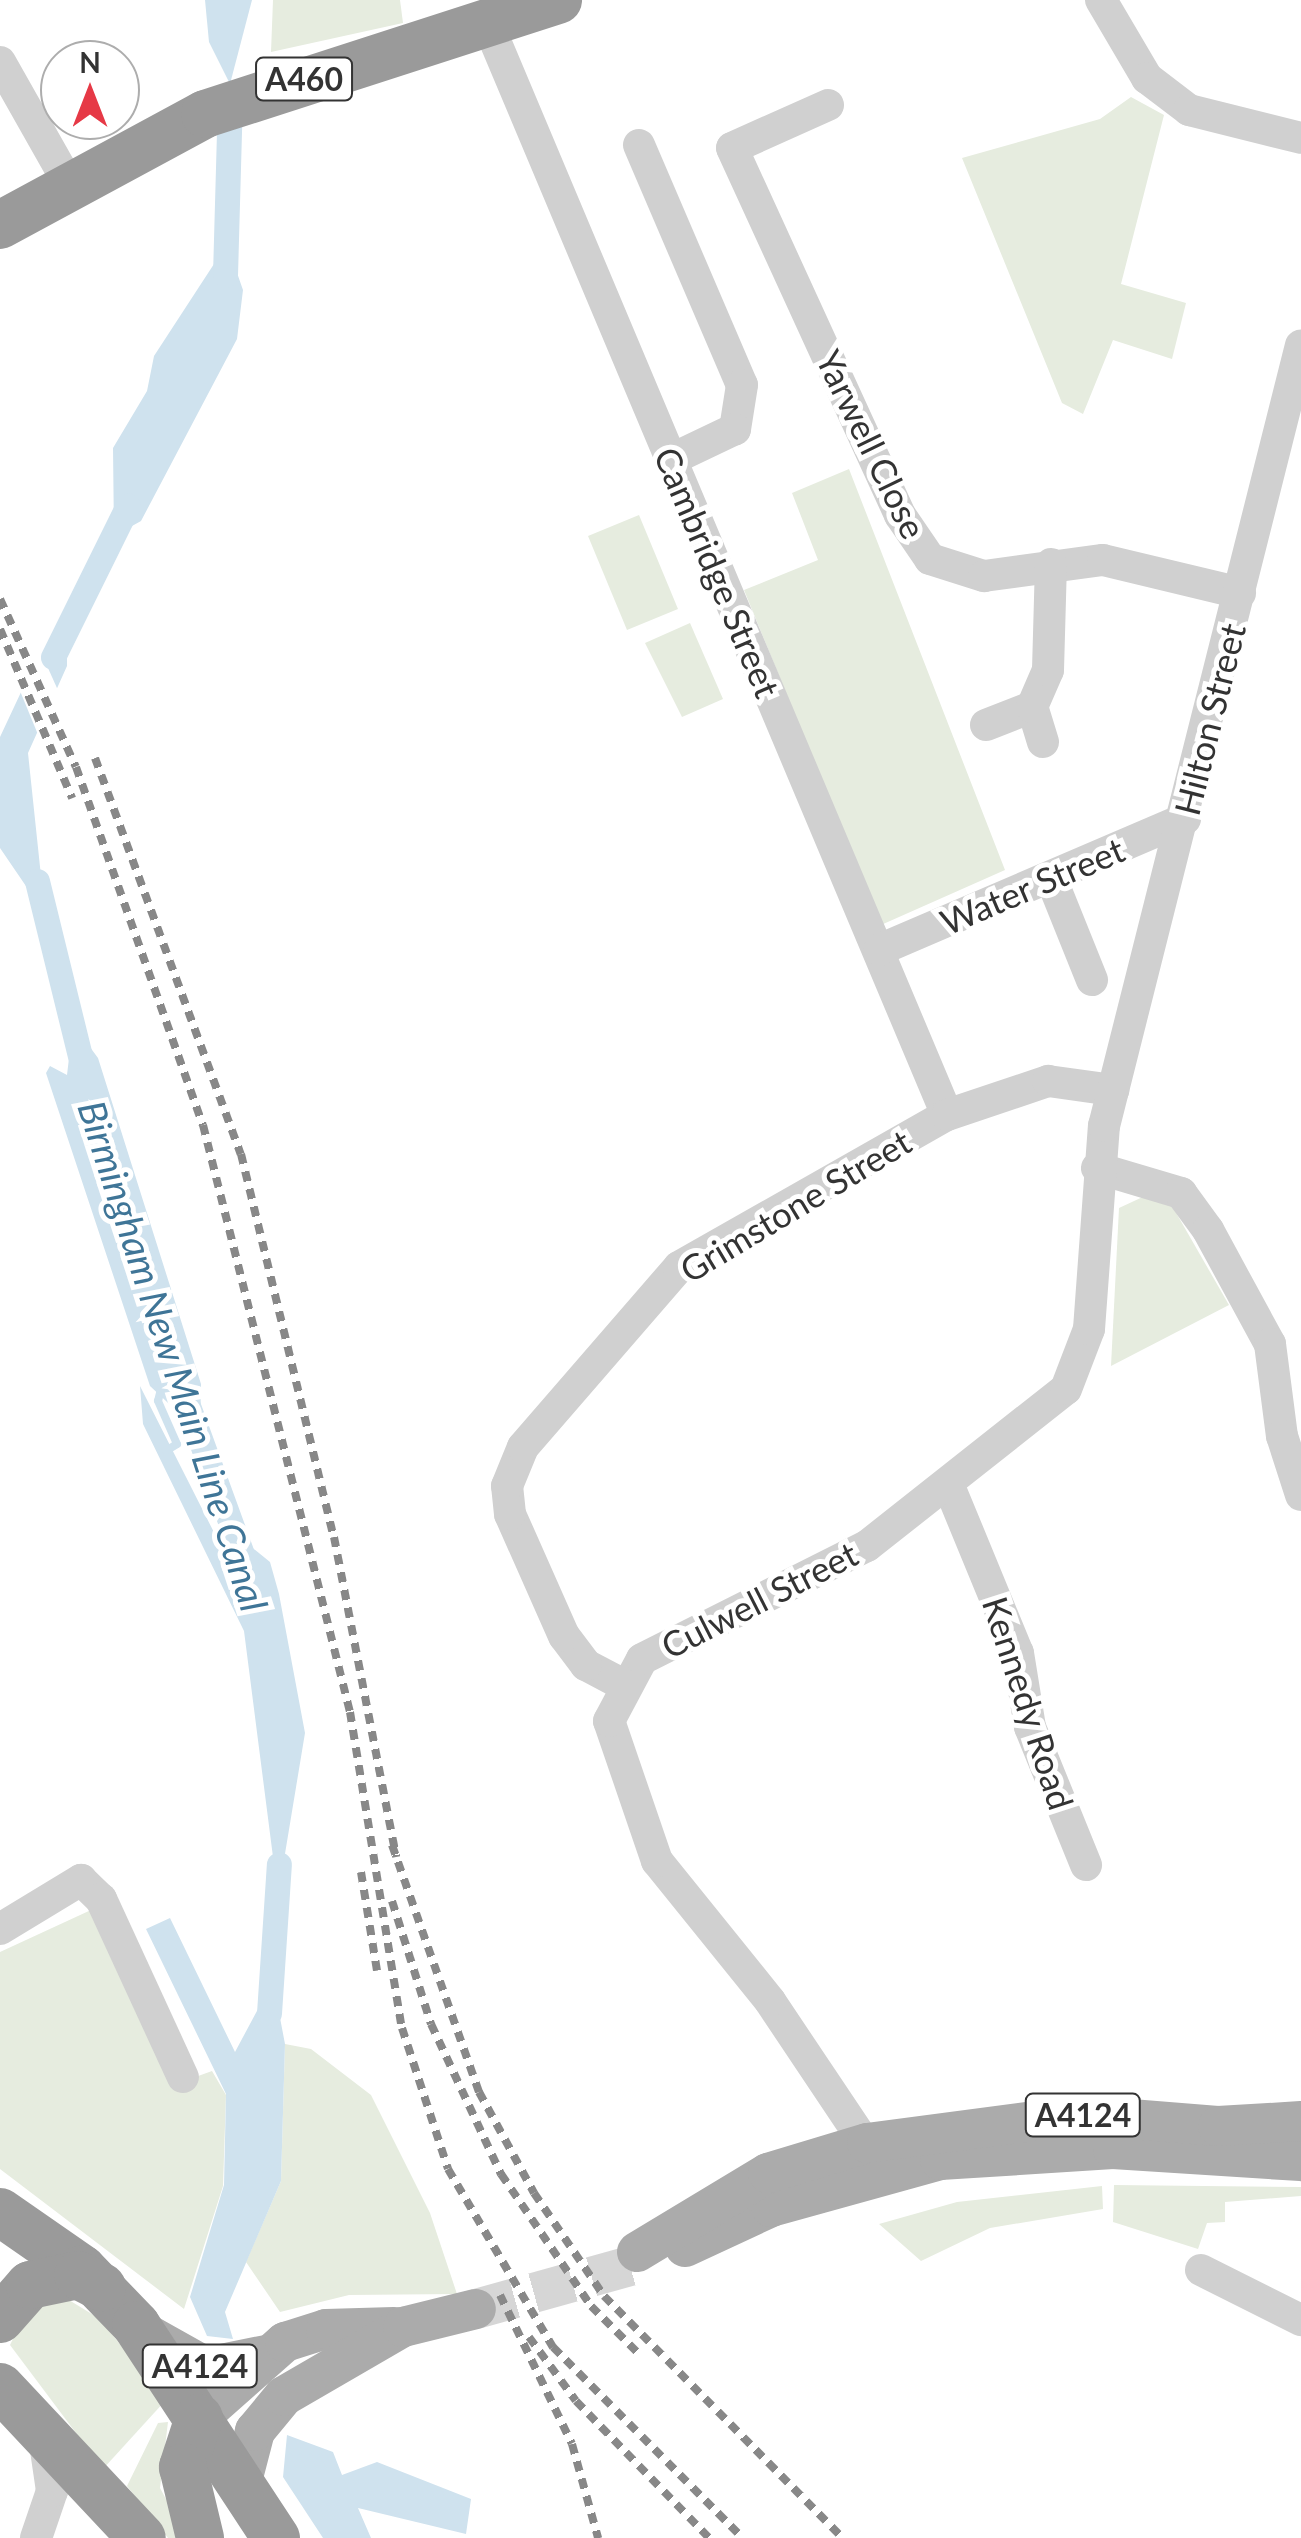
<!DOCTYPE html>
<style>
body{margin:0}
#map{position:relative;width:1301px;height:2538px;overflow:hidden;background:#fff;font-family:Lato,sans-serif}
div>[style]{position:absolute}
.green>*{inset:0;background:#e6ecdf}
.water>*{inset:0;background:#cfe2ee}
.pier>*{inset:0;background:#fff}
.stream>*{height:8px;margin:-4px;padding:0 4px;transform-origin:4px;border-radius:4px;background:#cfe2ee}
.canal>*{height:25px;margin:-12.5px;padding:0 12.5px;transform-origin:12.5px;border-radius:12.5px;background:#cfe2ee}
.major-tunnel>*{height:40px;margin-top:-20px;transform-origin:0;background:repeating-linear-gradient(90deg,#d6d6d6 0 40px,transparent 0 60px)}
.minor>*{height:32px;margin:-16px;padding:0 16px;transform-origin:16px;border-radius:16px;background:#d0d0d0}
.major>*{height:40px;margin:-20px;padding:0 20px;transform-origin:20px;border-radius:20px;background:#ababab}
.highway>*{height:48px;margin:-24px;padding:0 24px;transform-origin:24px;border-radius:24px;background:#9a9a9a}
.rail>*{height:8px;margin-top:-4px;transform-origin:0;background:repeating-linear-gradient(90deg,#888 0 10px,transparent 0 18px)}
span{translate:-50% -50%;white-space:nowrap;text-align:center;line-height:1.15;-webkit-text-stroke:10px #fff;paint-order:stroke}
.shield-label span{padding:2px 8px;background:#fff;border:2px solid;border-radius:8px;-webkit-text-stroke-width:0}
.shield-label{font-size:32px;color:#333;font-weight:700}
.street-label{font-size:35px;color:#333}
.water-label{font-size:38px;color:#3f7597;font-style:italic}
.north{position:absolute;left:40px;top:40px;width:100px;height:100px;box-sizing:border-box;background:#fff;border:2px solid #adadad;border-radius:50%;rotate:0deg;font-size:28px;font-weight:700;line-height:40px;text-align:center;color:#333}
.north::after{content:'';display:block;margin:auto;width:35px;height:45px;background:#e63946;clip-path:polygon(50% 0,100% 100%,50% 72%,0 100%)}
</style>
<div id="map">
<div class="green">
<i style="clip-path:polygon(273px 0,400px 0,403px 23px,271px 52px)"></i>
<i style="clip-path:polygon(1131px 97px,1164px 115px,1121px 284px,1186px 303px,1172px 359px,1113px 340px,1083px 414px,1062px 403px,962px 158px,1100px 119px)"></i>
<i style="clip-path:polygon(849px 469px,1005px 870px,881px 925px,744px 590px,818px 560px,792px 493px)"></i>
<i style="clip-path:polygon(639px 515px,678px 609px,627px 630px,588px 536px)"></i>
<i style="clip-path:polygon(690px 623px,723px 699px,682px 717px,645px 643px)"></i>
<i style="clip-path:polygon(1147px 1195px,1171px 1204px,1229px 1305px,1111px 1366px,1119px 1208px)"></i>
<i style="clip-path:polygon(91px 1910px,176px 2084px,212px 2071px,226px 2095px,223px 2186px,184px 2309px,0 2169px,0 1952px)"></i>
<i style="clip-path:polygon(285px 2044px,311px 2049px,371px 2095px,430px 2213px,457px 2294px,349px 2295px,280px 2312px,246px 2262px,281px 2181px)"></i>
<i style="clip-path:polygon(1114px 2185px,1301px 2187px,1301px 2196px,1225px 2202px,1225px 2222px,1207px 2223px,1198px 2249px,1113px 2222px)"></i>
<i style="clip-path:polygon(1102px 2186px,1103px 2209px,990px 2228px,921px 2261px,879px 2224px,957px 2202px)"></i>
<i style="clip-path:polygon(64px 2297px,100px 2319px,165px 2401px,103px 2469px,10px 2345px,29px 2306px)"></i>
<i style="clip-path:polygon(168px 2422px,160px 2488px,187px 2538px,168px 2538px,127px 2486px,158px 2423px)"></i>
</div>
<div class="water">
<i style="clip-path:polygon(205px 0,252px 0,230px 84px,209px 42px)"></i>
<i style="clip-path:polygon(227px 244px,243px 290px,237px 339px,141px 521px,114px 536px,113px 448px,147px 391px,154px 356px)"></i>
<i style="clip-path:polygon(67px 629px,67px 666px,28px 753px,45px 914px,0 848px,0 737px,37px 658px)"></i>
<i style="clip-path:polygon(73px 1024px,98px 1058px,201px 1384px,200px 1433px,150px 1386px,46px 1073px,50px 1066px,67px 1075px)"></i>
<i style="clip-path:polygon(140px 1386px,231px 1566px,238px 1536px,270px 1562px,279px 1594px,305px 1733px,278px 1896px,244px 1631px,143px 1424px)"></i>
<i style="clip-path:polygon(170px 1918px,235px 2052px,273px 1981px,285px 2044px,281px 2181px,225px 2312px,233px 2339px,207px 2336px,190px 2297px,224px 2185px,226px 2094px,146px 1929px)"></i>
<i style="clip-path:polygon(287px 2435px,333px 2452px,342px 2475px,377px 2462px,471px 2499px,466px 2534px,358px 2508px,371px 2538px,323px 2538px,283px 2477px)"></i>
</div>
<div class="pier">
<i style="clip-path:polygon(39px 648px,61px 697px,39px 737px,18px 686px)"></i>
</div>
<div class="stream">
<i style="left:162px;top:1385px;width:16px;rotate:104deg"></i>
<i style="left:158px;top:1401px;width:47px;rotate:66.2deg"></i>
<i style="left:177px;top:1444px;width:13px;rotate:148deg"></i>
</div>
<div class="canal">
<i style="left:225px;top:275px;width:175px;rotate:-88.4deg"></i>
<i style="left:53px;top:657px;width:169px;rotate:-63.7deg"></i>
<i style="left:37px;top:881px;width:180px;rotate:76.2deg"></i>
<i style="left:187px;top:1403px;width:176px;rotate:70deg"></i>
<i style="left:269px;top:2013px;width:149px;rotate:-86.2deg"></i>
</div>
<div class="major-tunnel">
<i style="left:476px;top:2309px;width:174px;rotate:-15.6deg"></i>
</div>
<div class="minor">
<i style="left:1101px;top:0;width:91px;rotate:59.5deg"></i>
<i style="left:1147px;top:78px;width:53px;rotate:37.3deg"></i>
<i style="left:1189px;top:110px;width:115px;rotate:14deg"></i>
<i style="left:490px;top:29px;width:1178px;rotate:67.18deg"></i>
<i style="left:0;top:62px;width:140px;rotate:60.5deg"></i>
<i style="left:828px;top:105px;width:105px;rotate:155.9deg"></i>
<i style="left:732px;top:148px;width:404px;rotate:65.4deg"></i>
<i style="left:900px;top:515px;width:53px;rotate:55.7deg"></i>
<i style="left:930px;top:559px;width:57px;rotate:17.5deg"></i>
<i style="left:984px;top:576px;width:120px;rotate:-7.7deg"></i>
<i style="left:1103px;top:560px;width:141px;rotate:13.5deg"></i>
<i style="left:639px;top:145px;width:261px;rotate:66.8deg"></i>
<i style="left:742px;top:385px;width:45px;rotate:99deg"></i>
<i style="left:735px;top:429px;width:72px;rotate:154.5deg"></i>
<i style="left:986px;top:725px;width:49px;rotate:-21.4deg"></i>
<i style="left:1043px;top:742px;width:37px;rotate:-107deg"></i>
<i style="left:1032px;top:707px;width:40px;rotate:-66.6deg"></i>
<i style="left:1048px;top:670px;width:106px;rotate:-88.4deg"></i>
<i style="left:1051px;top:878px;width:110px;rotate:68.1deg"></i>
<i style="left:879px;top:950px;width:333px;rotate:-23.2deg"></i>
<i style="left:1097px;top:1168px;width:88px;rotate:16.6deg"></i>
<i style="left:1181px;top:1193px;width:46px;rotate:53.9deg"></i>
<i style="left:1208px;top:1230px;width:130px;rotate:61.5deg"></i>
<i style="left:1270px;top:1344px;width:93px;rotate:82.6deg"></i>
<i style="left:1282px;top:1436px;width:62px;rotate:72.1deg"></i>
<i style="left:949px;top:1486px;width:181px;rotate:67.6deg"></i>
<i style="left:1018px;top:1653px;width:75px;rotate:80.8deg"></i>
<i style="left:1030px;top:1727px;width:149px;rotate:67.9deg"></i>
<i style="left:622px;top:1684px;width:41px;rotate:-152.2deg"></i>
<i style="left:586px;top:1665px;width:36px;rotate:-127deg"></i>
<i style="left:564px;top:1636px;width:133px;rotate:-113.9deg"></i>
<i style="left:510px;top:1514px;width:28px;rotate:-96deg"></i>
<i style="left:507px;top:1486px;width:42px;rotate:-67.7deg"></i>
<i style="left:523px;top:1447px;width:238px;rotate:-49.1deg"></i>
<i style="left:679px;top:1267px;width:308px;rotate:-29.6deg"></i>
<i style="left:947px;top:1115px;width:107px;rotate:-18.6deg"></i>
<i style="left:1048px;top:1081px;width:66px;rotate:7.9deg"></i>
<i style="left:0;top:1929px;width:95px;rotate:-31.2deg"></i>
<i style="left:81px;top:1880px;width:28px;rotate:44deg"></i>
<i style="left:101px;top:1899px;width:196px;rotate:65.3deg"></i>
<i style="left:877px;top:2161px;width:192px;rotate:-123.8deg"></i>
<i style="left:770px;top:2001px;width:180px;rotate:-128.9deg"></i>
<i style="left:657px;top:1861px;width:148px;rotate:-108.9deg"></i>
<i style="left:609px;top:1721px;width:70px;rotate:-62deg"></i>
<i style="left:642px;top:1659px;width:252px;rotate:-26.7deg"></i>
<i style="left:867px;top:1546px;width:253px;rotate:-38.3deg"></i>
<i style="left:1066px;top:1389px;width:64px;rotate:-69deg"></i>
<i style="left:1089px;top:1329px;width:204px;rotate:-85.8deg"></i>
<i style="left:1104px;top:1126px;width:805px;rotate:-75.84deg"></i>
<i style="left:1201px;top:2270px;width:112px;rotate:26.6deg"></i>
<i style="left:36px;top:2538px;width:50px;rotate:-71.2deg"></i>
<i style="left:52px;top:2491px;width:56px;rotate:-98.3deg"></i>
</div>
<div class="major">
<i style="left:685px;top:2247px;width:95px;rotate:-24.9deg"></i>
<i style="left:771px;top:2207px;width:175px;rotate:-15.5deg"></i>
<i style="left:940px;top:2160px;width:173px;rotate:-3.6deg"></i>
<i style="left:1113px;top:2149px;width:188px;rotate:3.7deg"></i>
<i style="left:637px;top:2252px;width:153px;rotate:-31.1deg"></i>
<i style="left:768px;top:2173px;width:103px;rotate:-16.9deg"></i>
<i style="left:867px;top:2143px;width:216px;rotate:-7.5deg"></i>
<i style="left:1081px;top:2115px;width:137px;rotate:4.6deg"></i>
<i style="left:1218px;top:2126px;width:83px;rotate:-3.4deg"></i>
<i style="left:147px;top:2334px;width:68px;rotate:29.2deg"></i>
<i style="left:206px;top:2367px;width:61px;rotate:-11.3deg"></i>
<i style="left:199px;top:2418px;width:115px;rotate:-41.5deg"></i>
<i style="left:285px;top:2342px;width:43px;rotate:-17.6deg"></i>
<i style="left:326px;top:2329px;width:68px;rotate:-1.7deg"></i>
<i style="left:242px;top:2481px;width:52px;rotate:-75.4deg"></i>
<i style="left:255px;top:2431px;width:45px;rotate:-50.4deg"></i>
<i style="left:284px;top:2396px;width:138px;rotate:-30.1deg"></i>
<i style="left:403px;top:2327px;width:75px;rotate:-13.9deg"></i>
</div>
<div class="highway">
<i style="left:0;top:225px;width:233px;rotate:-28.4deg"></i>
<i style="left:205px;top:114px;width:371px;rotate:-17.9deg"></i>
<i style="left:0;top:2212px;width:100px;rotate:34.8deg"></i>
<i style="left:82px;top:2269px;width:78px;rotate:46deg"></i>
<i style="left:136px;top:2325px;width:255px;rotate:56.7deg"></i>
<i style="left:0;top:2319px;width:45px;rotate:-48.6deg"></i>
<i style="left:30px;top:2285px;width:49px;rotate:-11.8deg"></i>
<i style="left:78px;top:2275px;width:27px;rotate:27deg"></i>
<i style="left:0;top:2387px;width:207px;rotate:46.8deg"></i>
<i style="left:199px;top:2418px;width:52px;rotate:108.1deg"></i>
<i style="left:183px;top:2467px;width:73px;rotate:76.5deg"></i>
</div>
<div class="rail">
<i style="left:0;top:599px;width:184px;rotate:65.7deg"></i>
<i style="left:76px;top:767px;width:380px;rotate:70.5deg"></i>
<i style="left:203px;top:1125px;width:605px;rotate:75.94deg"></i>
<i style="left:350px;top:1712px;width:320px;rotate:80.7deg"></i>
<i style="left:402px;top:2028px;width:148px;rotate:71.9deg"></i>
<i style="left:448px;top:2169px;width:207px;rotate:59.5deg"></i>
<i style="left:553px;top:2347px;width:269px;rotate:45.2deg"></i>
<i style="left:0;top:629px;width:184px;rotate:66.9deg"></i>
<i style="left:95px;top:758px;width:422px;rotate:69.8deg"></i>
<i style="left:241px;top:1154px;width:394px;rotate:76.4deg"></i>
<i style="left:334px;top:1537px;width:326px;rotate:79deg"></i>
<i style="left:392px;top:1845px;width:262px;rotate:70.6deg"></i>
<i style="left:479px;top:2092px;width:115px;rotate:61.4deg"></i>
<i style="left:534px;top:2193px;width:125px;rotate:55.8deg"></i>
<i style="left:604px;top:2296px;width:340px;rotate:45.4deg"></i>
<i style="left:361px;top:1872px;width:100px;rotate:80.8deg"></i>
<i style="left:392px;top:1901px;width:129px;rotate:72.4deg"></i>
<i style="left:431px;top:2024px;width:166px;rotate:65deg"></i>
<i style="left:501px;top:2174px;width:160px;rotate:55.7deg"></i>
<i style="left:591px;top:2306px;width:71px;rotate:45deg"></i>
<i style="left:500px;top:2295px;width:165px;rotate:64.2deg"></i>
<i style="left:572px;top:2444px;width:98px;rotate:74.5deg"></i>
<i style="left:529px;top:2337px;width:79px;rotate:53.7deg"></i>
<i style="left:576px;top:2401px;width:191px;rotate:45.8deg"></i>
</div>
<div class="shield-label">
<span style="left:304px;top:79px">A460</span>
<span style="left:1083px;top:2115px">A4124</span>
<span style="left:200px;top:2366px">A4124</span>
</div>
<div class="street-label">
<span style="left:872px;top:444px;rotate:64deg">Yarwell Close</span>
<span style="left:718px;top:572px;rotate:67deg">Cambridge Street</span>
<span style="left:1209px;top:719px;rotate:-76deg">Hilton Street</span>
<span style="left:1032px;top:885px;rotate:-23deg">Water Street</span>
<span style="left:795px;top:1205px;rotate:-31deg">Grimstone Street</span>
<span style="left:759px;top:1599px;rotate:-27deg">Culwell Street</span>
<span style="left:1029px;top:1703px;rotate:72deg">Kennedy Road</span>
</div>
<div class="water-label">
<span style="left:173px;top:1356px;rotate:72deg">Birmingham New Main Line Canal</span>
</div>
<div class="north">N</div>
</div>
